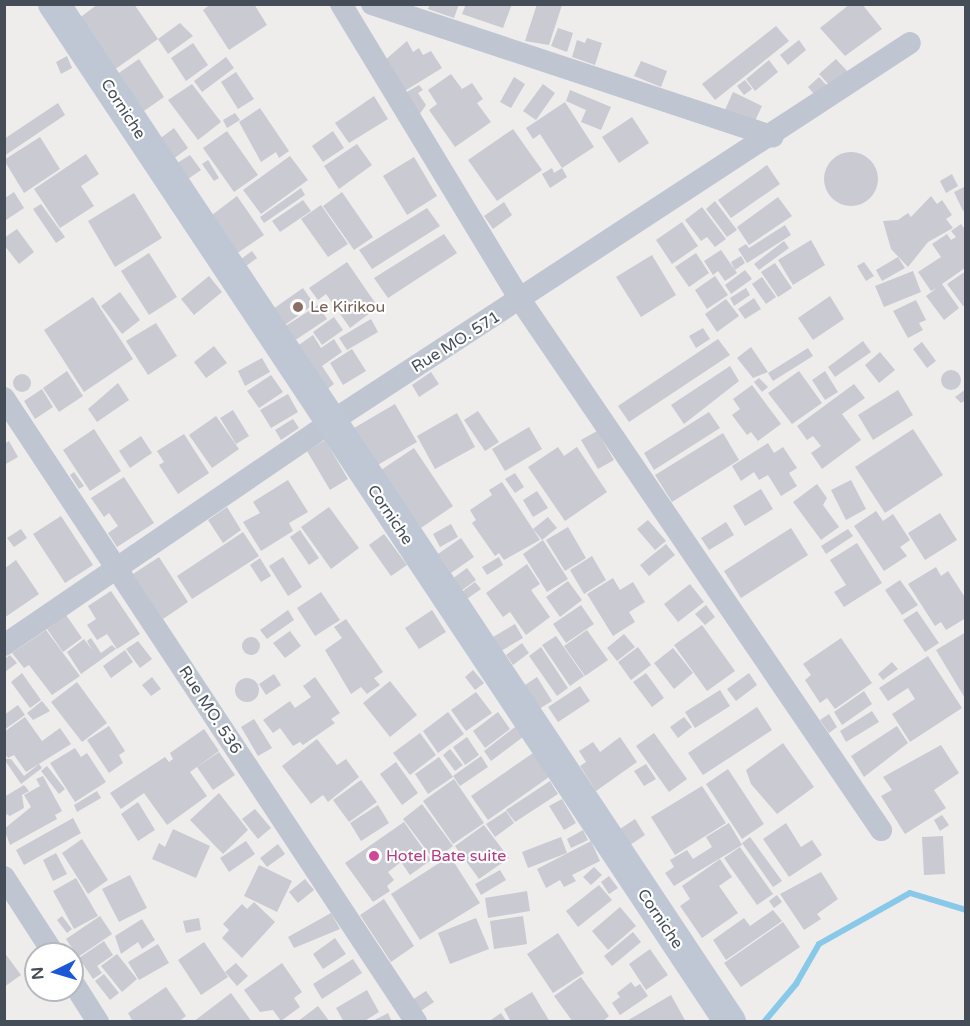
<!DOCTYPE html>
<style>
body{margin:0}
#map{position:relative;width:970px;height:1026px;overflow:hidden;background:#efecec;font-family:"Varela Round",sans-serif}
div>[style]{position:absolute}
.stream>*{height:6px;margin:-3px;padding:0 3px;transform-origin:3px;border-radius:3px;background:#88c9e9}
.building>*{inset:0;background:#c9cad2}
.round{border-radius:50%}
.street>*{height:22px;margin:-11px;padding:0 11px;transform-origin:11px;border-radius:11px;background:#bfc6d1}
.secondary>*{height:32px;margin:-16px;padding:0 16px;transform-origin:16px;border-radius:16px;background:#bfc7d5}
.dots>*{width:16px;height:16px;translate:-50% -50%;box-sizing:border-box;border:3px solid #fff;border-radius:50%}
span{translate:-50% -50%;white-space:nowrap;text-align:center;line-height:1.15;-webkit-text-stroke:4.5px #fff;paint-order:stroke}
.street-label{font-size:16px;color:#454d59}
.education-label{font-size:16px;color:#785e54}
.left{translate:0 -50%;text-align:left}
.hotel-label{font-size:16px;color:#b23c85}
.frame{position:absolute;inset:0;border:6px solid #454d59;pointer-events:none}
.north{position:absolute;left:24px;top:942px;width:60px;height:60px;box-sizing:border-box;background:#fff;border:2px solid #b5b8bd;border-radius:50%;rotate:265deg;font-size:16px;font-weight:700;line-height:24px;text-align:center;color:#454d59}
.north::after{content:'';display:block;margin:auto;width:21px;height:27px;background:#1c57d8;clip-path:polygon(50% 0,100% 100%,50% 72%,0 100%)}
</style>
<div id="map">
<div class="stream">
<i style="left:764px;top:1022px;width:50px;rotate:-49.9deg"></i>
<i style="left:796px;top:984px;width:46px;rotate:-60.1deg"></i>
<i style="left:819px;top:944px;width:104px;rotate:-29.3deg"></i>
<i style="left:910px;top:893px;width:59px;rotate:16.9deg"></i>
</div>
<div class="building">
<i style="clip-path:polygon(98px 4px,134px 4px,158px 39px,114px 70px,78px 19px)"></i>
<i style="clip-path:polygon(211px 4px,254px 4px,267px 25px,229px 50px,203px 10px)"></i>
<i style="clip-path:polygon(430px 4px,459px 4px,454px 18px,428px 9px)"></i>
<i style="clip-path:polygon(466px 4px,512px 4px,503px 28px,462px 14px)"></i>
<i style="clip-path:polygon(537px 4px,562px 5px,549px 45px,525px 41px)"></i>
<i style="clip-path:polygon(850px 4px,862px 4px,882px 29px,845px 56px,820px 28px)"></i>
<i style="clip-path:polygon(180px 23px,193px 36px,168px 54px,158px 39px)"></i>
<i style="clip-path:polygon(776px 26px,789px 41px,715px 100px,702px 84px)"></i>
<i style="clip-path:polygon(558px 28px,573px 33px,567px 52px,551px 46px)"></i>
<i style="clip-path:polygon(587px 38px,602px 43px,595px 65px,572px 57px,577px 40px,585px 43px)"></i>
<i style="clip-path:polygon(799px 40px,806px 50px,788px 65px,780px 55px)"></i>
<i style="clip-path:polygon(407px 41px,413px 52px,419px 48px,423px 55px,431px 51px,442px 68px,403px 92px,384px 61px)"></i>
<i style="clip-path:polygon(193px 43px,208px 65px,186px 81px,171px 58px)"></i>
<i style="clip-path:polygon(67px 56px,72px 68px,61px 74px,56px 62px)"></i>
<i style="clip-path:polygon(226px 57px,234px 68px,202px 92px,194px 81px)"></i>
<i style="clip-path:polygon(139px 59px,164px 97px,141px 113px,116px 75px)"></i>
<i style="clip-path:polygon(836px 59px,849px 73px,832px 88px,819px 74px)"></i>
<i style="clip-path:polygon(769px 60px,778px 72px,755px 91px,746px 79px)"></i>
<i style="clip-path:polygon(641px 61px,667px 71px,661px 87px,634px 76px)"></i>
<i style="clip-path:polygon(236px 72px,254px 99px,238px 109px,221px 82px)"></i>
<i style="clip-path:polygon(451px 74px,462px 89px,472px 83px,483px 99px,477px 103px,491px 122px,455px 147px,429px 110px,437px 104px,428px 90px)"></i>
<i style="clip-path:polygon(514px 77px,525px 84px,511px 108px,500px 102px)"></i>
<i style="clip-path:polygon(819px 77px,830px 89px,819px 100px,808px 87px)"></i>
<i style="clip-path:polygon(745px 80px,752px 89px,744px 95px,737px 86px)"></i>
<i style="clip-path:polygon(192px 84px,221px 122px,198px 140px,168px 100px)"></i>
<i style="clip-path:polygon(543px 84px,555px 93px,536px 120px,523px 111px)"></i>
<i style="clip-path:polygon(419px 85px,423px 90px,418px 93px,426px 105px,419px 115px,405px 93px)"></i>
<i style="clip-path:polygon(570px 90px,611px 107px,601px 130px,581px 122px,586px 110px,566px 101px)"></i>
<i style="clip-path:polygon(733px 92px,762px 106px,753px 125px,724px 112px)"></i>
<i style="clip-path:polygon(374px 96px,388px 119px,349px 143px,335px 123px)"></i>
<i style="clip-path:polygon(565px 102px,594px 147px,562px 168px,540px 134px,533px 139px,526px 128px)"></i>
<i style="clip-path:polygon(58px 103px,65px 115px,4px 156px,4px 139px)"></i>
<i style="clip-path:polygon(260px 108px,289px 151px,279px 158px,276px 152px,261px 162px,239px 122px)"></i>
<i style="clip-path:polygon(235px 113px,240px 120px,227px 128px,223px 120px)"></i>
<i style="clip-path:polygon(632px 117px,649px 143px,619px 163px,602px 137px)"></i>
<i style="clip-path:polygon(174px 128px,188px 148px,172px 160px,158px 140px)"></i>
<i style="clip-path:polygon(513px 129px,542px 170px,497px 201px,468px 160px)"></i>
<i style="clip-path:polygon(227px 131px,258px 175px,234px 192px,203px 148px)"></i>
<i style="clip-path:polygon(333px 131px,344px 148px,323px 162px,312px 146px)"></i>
<i style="clip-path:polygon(40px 137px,60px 169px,24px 193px,4px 160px)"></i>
<i style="clip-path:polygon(357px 144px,372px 165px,339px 189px,324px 166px)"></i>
<i class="round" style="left:824px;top:152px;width:54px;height:54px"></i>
<i style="clip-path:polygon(86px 154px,99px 174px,81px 186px,94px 206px,60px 228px,34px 189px)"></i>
<i style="clip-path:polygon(190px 155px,201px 170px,185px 181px,174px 165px)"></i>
<i style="clip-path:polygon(290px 156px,308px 180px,261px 214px,243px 190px)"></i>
<i style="clip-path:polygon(414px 157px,437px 196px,407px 215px,383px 176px)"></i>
<i style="clip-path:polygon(208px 160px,219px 178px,214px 181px,202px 164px)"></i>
<i style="clip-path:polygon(767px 165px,780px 184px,731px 218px,718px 200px)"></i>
<i style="clip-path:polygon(552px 168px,554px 173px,562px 168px,567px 177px,550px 188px,542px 174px)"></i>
<i style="clip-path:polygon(952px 174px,958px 186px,946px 193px,940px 181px)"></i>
<i style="clip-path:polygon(966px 186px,966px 210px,963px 211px,954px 192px)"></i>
<i style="clip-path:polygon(301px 188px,305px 195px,264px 223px,260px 217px)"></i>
<i style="clip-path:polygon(14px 192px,24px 208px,6px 220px,5px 198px)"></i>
<i style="clip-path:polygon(342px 192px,373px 237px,354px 250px,323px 206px)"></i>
<i style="clip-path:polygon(134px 193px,162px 238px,115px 267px,88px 221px)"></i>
<i style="clip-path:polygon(237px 196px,264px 235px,233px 256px,208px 218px)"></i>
<i style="clip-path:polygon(931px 196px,937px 204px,942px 200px,952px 215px,946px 219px,953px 228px,928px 242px,908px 267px,891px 249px,883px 221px,898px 220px,908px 213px,911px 217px)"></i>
<i style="clip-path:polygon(778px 197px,792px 216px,749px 245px,737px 227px)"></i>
<i style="clip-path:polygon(303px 200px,311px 211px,280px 232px,272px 221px)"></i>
<i style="clip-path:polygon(715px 201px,737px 230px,727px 237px,706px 209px)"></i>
<i style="clip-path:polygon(504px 202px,512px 215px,493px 229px,484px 216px)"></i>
<i style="clip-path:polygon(41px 204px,65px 237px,56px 243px,33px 209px)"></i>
<i style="clip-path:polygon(321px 205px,348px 244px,328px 257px,301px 219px)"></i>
<i style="clip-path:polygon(702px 207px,726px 239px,715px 247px,707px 237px,701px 241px,685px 220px)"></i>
<i style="clip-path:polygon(427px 208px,440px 226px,372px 269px,359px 250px)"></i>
<i style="clip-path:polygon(682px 222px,698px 246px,672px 264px,656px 240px)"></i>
<i style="clip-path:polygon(961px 224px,966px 231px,965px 268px,942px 284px,959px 308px,944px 320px,926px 296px,937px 288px,931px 291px,918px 272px,941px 257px,932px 244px,947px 234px,951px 240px,956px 237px,951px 231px)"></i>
<i style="clip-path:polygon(785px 225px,791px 235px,747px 263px,738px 249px,746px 244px,749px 248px)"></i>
<i style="clip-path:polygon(17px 229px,34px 252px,19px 264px,4px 245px,4px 238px)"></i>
<i style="clip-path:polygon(444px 234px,457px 253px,388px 298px,374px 278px)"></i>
<i style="clip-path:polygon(811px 240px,825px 265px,793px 285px,778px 260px)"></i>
<i style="clip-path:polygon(784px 241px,789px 248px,759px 270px,754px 264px)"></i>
<i style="clip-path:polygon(721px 250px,737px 273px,725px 281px,718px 271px,713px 275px,704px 261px)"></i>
<i style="clip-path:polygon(252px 251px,257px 258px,246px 266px,241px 259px)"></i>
<i style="clip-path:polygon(149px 253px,177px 297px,149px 315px,121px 271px)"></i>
<i style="clip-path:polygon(696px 253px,709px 273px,689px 287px,675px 267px)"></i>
<i style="clip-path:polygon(652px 255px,676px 295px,641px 317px,616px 277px)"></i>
<i style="clip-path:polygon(741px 256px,745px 263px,735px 270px,731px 262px)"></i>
<i style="clip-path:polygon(898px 257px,905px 268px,882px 281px,876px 270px)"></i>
<i style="clip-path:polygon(347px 262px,378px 307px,350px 328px,326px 294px,318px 300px,309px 288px)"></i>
<i style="clip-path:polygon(864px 262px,874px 276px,866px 281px,857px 266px)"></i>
<i style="clip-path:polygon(775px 263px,792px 288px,778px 297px,761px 272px)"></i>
<i style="clip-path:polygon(745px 270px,752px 279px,731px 294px,725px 285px)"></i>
<i style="clip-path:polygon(913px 271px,921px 292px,884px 307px,875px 286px)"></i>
<i style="clip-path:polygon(966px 271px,966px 305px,963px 306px,947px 284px)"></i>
<i style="clip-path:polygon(209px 276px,222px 292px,194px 315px,181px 299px)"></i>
<i style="clip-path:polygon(715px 276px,728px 295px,707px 309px,695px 290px)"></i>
<i style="clip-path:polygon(762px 277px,776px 297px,766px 304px,752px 284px)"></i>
<i style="clip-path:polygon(303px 288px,314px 304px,285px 325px,273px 309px)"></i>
<i style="clip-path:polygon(746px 288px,750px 295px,734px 306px,730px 298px)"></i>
<i style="clip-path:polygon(120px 292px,140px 320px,122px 334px,101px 306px)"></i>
<i style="clip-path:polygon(830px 296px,844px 319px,813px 340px,798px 318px)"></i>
<i style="clip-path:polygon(93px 297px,133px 359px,84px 392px,44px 330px)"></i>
<i style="clip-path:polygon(754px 298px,761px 309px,745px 319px,738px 309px)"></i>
<i style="clip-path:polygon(726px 299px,739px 316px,717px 332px,705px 314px)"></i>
<i style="clip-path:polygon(916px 300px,926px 320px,919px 323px,923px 330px,908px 338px,893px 311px)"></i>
<i style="clip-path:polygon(318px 305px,327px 319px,291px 343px,281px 329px)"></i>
<i style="clip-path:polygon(334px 317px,343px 330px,322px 345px,313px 332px)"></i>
<i style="clip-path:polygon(371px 319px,378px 332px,347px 350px,339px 338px)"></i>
<i style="clip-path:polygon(156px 323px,177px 356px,148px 375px,126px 341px)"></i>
<i style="clip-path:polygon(703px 328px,710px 339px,696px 348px,689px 336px)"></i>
<i style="clip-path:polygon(313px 335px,321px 348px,334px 339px,342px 352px,322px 366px,334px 384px,322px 393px,293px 349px)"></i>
<i style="clip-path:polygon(718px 339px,730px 355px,629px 422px,618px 406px)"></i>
<i style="clip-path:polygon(863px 341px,871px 352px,835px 377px,828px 367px)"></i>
<i style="clip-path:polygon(922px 342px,936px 361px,927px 368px,913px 349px)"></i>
<i style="clip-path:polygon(214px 346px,227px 363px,206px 378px,194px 362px)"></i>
<i style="clip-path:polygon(751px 347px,768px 372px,753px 378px,737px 358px)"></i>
<i style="clip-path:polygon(808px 348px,813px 356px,773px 381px,768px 373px)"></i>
<i style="clip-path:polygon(352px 349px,366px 371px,343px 385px,330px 363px)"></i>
<i style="clip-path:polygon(880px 352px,895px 370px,879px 383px,865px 365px)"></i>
<i style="clip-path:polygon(262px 358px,270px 372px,245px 386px,238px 371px)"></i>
<i style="clip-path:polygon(730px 366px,739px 381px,684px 424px,671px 405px)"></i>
<i class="round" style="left:941px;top:370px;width:20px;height:20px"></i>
<i style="clip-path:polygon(67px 371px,83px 396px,59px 412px,43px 388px)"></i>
<i style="clip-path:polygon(799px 371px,822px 403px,792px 424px,768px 393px)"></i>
<i style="clip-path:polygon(825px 371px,838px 392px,825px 400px,812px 380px)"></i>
<i style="clip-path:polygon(431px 372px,439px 384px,419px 397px,412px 385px)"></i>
<i class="round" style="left:13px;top:374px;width:18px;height:18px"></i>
<i style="clip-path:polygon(271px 375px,283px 392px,259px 408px,247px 391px)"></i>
<i style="clip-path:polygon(759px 378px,768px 387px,762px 392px,754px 382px)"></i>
<i style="clip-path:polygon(118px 383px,129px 400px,97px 422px,88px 409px)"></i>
<i style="clip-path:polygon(854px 384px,865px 398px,842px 414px,861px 440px,822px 469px,811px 453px,821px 446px,813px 436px,807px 440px,797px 426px)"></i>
<i style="clip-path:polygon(752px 385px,781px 424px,758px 441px,751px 432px,747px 435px,732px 415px,740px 409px,733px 399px)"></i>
<i style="clip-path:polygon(42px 389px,53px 407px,35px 419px,24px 401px)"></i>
<i style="clip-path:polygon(966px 389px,966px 400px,961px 403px,955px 397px)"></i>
<i style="clip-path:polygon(898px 390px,913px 415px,873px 440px,858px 415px)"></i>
<i style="clip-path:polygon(288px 394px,298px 412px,271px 428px,260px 410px)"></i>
<i style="clip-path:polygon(395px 404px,417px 442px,376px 466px,354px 428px)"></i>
<i style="clip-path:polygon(233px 410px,249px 436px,236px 444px,220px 418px)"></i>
<i style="clip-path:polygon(478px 411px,499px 442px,485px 451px,464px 420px)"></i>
<i style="clip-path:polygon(709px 412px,720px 428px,654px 470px,644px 453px)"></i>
<i style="clip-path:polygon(457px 413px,475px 447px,435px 469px,417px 436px)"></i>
<i style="clip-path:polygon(216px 416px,239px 449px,212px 468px,189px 435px)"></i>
<i style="clip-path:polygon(293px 419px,299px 428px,281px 440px,275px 430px)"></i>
<i style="clip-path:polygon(529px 427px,542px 449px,505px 471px,492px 449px)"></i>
<i style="clip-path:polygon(94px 429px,121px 471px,90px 491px,63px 450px)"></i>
<i style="clip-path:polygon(913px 429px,943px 475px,885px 513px,855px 467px)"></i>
<i style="clip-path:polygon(597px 431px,614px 460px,598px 469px,581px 440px)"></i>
<i style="clip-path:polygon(723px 433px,739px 460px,672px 502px,655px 475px)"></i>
<i style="clip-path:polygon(184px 434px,209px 473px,178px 494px,159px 465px,164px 462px,157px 451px)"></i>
<i style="clip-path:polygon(141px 436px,152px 453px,130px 468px,119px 451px)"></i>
<i style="clip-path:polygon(325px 440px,348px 479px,330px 490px,307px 451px)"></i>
<i style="clip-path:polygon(9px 441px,18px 457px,4px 465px,4px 444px)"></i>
<i style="clip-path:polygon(768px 443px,774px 453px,783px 447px,797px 468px,789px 473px,797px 486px,781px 496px,768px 475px,759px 480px,754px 472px,741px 481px,732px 466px)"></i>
<i style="clip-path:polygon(558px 447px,564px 456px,577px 447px,607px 492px,565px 521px,528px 467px)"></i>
<i style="clip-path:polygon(414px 448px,453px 506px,421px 528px,381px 470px)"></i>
<i style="clip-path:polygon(74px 472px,84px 486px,79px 489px,70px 475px)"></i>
<i style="clip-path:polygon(515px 473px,524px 487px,515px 493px,505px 479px)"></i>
<i style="clip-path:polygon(124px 477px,154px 523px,117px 547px,108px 533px,118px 526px,109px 513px,104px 517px,91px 498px)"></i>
<i style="clip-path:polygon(288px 480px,308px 512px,289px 523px,293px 531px,261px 551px,243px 522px,260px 513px,253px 502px)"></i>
<i style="clip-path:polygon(851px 480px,866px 509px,846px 520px,831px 490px)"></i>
<i style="clip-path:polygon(502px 482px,540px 540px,504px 560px,499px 553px,495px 556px,472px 523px,476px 520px,470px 510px,492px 495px,489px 490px)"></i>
<i style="clip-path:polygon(817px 484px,827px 498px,823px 505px,839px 527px,821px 540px,793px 502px)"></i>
<i style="clip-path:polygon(761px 489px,773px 509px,745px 526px,733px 506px)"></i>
<i style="clip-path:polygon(537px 491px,548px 508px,533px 517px,523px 500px)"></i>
<i style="clip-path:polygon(227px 507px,241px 530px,223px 543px,208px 520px)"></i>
<i style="clip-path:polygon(329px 507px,359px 548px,331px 569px,301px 527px)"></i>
<i style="clip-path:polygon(876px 511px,883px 521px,893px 514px,910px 540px,900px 547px,907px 556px,884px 571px,854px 526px)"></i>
<i style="clip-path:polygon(940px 513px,957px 540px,925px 560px,908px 533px)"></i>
<i style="clip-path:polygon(61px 516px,93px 565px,65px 583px,33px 534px)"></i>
<i style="clip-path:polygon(548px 517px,557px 528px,542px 540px,533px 529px)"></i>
<i style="clip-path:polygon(648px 520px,666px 541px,655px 550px,637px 529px)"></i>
<i style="clip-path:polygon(726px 522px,734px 535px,709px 550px,701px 538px)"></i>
<i style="clip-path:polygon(451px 524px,458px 537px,440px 547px,433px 534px)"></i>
<i style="clip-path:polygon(568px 527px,586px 558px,565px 571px,546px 540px)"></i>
<i style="clip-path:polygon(791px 528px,808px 555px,741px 598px,724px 571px)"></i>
<i style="clip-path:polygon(21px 529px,27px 538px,14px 547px,7px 538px)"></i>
<i style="clip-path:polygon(848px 529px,853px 536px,826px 554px,821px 546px)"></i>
<i style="clip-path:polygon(300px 530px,319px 558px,309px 565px,290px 537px)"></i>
<i style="clip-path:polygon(243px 532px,259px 556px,192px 599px,177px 576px)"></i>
<i style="clip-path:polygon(384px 534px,407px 565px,391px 576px,369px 545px)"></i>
<i style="clip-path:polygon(461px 538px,474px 557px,451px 573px,438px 554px)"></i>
<i style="clip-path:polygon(543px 540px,568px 579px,547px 592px,523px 554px)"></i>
<i style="clip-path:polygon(857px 543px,882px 583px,844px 607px,834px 592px,846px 585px,830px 560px)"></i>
<i style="clip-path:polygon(666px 544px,675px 555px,649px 576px,640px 565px)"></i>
<i style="clip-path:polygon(592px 556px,606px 580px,584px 594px,570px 570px)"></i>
<i style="clip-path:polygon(159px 557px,188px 602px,163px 619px,133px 574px)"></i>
<i style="clip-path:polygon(283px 557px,302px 587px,288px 596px,269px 566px)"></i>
<i style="clip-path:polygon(499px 557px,503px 565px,487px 575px,482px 567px)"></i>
<i style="clip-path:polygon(260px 558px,271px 576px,261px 582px,250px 565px)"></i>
<i style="clip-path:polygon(16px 560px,39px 594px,4px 618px,4px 569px)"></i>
<i style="clip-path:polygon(527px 564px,540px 584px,531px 590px,550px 617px,526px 635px,510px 612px,503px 617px,486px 593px)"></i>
<i style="clip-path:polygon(936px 567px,941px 576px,948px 571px,966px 599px,966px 618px,946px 630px,941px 622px,935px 626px,908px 584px)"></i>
<i style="clip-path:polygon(467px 568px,476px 580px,461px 591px,452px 579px)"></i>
<i style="clip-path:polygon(613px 578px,620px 590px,633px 582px,645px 602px,629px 612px,635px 622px,613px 636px,587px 594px)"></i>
<i style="clip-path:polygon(900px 580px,918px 605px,902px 615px,885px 590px)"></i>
<i style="clip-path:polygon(568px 581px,582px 600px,560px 617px,546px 597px)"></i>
<i style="clip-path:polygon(475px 582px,481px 589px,464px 601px,459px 594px)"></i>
<i style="clip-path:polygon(690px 584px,704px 602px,678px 622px,664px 604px)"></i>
<i style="clip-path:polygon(111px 591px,140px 634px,117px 649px,107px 634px,97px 640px,87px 625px,96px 619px,88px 606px)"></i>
<i style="clip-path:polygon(321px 592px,340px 620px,315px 636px,297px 608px)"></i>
<i style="clip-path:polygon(581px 605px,594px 624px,566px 643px,553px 624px)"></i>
<i style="clip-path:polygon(706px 605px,715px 617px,705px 625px,695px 614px)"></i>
<i style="clip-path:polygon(288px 610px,294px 620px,267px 639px,260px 630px)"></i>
<i style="clip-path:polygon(432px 610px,446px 632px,419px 649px,405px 628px)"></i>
<i style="clip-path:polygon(917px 611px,939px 643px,925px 652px,903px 620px)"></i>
<i style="clip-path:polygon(66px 615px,82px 638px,63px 652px,47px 629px)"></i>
<i style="clip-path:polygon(346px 619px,383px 672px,374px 678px,380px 685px,367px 694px,361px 687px,351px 694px,325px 650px,342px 638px,334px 627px)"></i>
<i style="clip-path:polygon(515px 624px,523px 638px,501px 651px,493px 637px)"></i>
<i style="clip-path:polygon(702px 625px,735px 671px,707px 691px,674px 645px)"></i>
<i style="clip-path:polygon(46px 630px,80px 676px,52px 695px,29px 665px,24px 668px,12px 653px)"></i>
<i style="clip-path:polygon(587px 630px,608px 660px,585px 676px,564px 646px)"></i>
<i style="clip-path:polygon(290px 631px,301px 646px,285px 658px,273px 643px)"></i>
<i style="clip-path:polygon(966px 632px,966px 700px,936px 650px)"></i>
<i style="clip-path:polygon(624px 634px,635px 647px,617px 661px,607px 648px)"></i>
<i style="clip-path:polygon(556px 636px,584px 676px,570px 686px,542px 645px)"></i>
<i class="round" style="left:242px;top:637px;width:18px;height:18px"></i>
<i style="clip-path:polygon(91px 638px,101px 653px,112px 645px,116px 649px,81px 674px,67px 652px,84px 639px,93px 651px,87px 641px)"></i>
<i style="clip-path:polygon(841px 638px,872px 683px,835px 709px,827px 698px,820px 703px,805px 680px,811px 675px,803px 664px)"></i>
<i style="clip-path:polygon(138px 641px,152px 659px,140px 668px,126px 649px)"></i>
<i style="clip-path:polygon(522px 643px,529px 653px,513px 665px,506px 655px)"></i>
<i style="clip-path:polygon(541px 647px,568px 688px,557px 696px,529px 656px)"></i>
<i style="clip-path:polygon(638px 647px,651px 665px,631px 680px,618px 662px)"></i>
<i style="clip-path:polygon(673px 648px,693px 673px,674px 689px,654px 663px)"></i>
<i style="clip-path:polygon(125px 650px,133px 662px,111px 678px,103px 666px)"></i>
<i style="clip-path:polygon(10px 655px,17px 663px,5px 672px,4px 659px)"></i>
<i style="clip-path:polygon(928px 656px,962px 708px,910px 742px,892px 714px,915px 699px,908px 688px,888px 701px,879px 688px)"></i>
<i style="clip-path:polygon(892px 662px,898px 669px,883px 680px,878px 674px)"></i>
<i style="clip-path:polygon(473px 670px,484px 683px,475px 690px,465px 677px)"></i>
<i style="clip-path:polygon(22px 673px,41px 700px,30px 708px,11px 682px)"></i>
<i style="clip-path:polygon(646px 673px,664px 698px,652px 707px,633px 682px)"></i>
<i style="clip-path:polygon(749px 673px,757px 685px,736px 701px,727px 689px)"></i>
<i style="clip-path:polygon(274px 674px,281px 685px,266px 695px,259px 684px)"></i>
<i style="clip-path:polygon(152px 677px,161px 689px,151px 696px,142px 685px)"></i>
<i style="clip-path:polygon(315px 677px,340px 713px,331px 719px,335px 723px,303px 745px,300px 742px,293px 746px,280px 728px,273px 733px,263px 720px,290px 701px,295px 708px,311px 697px,303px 686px)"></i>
<i style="clip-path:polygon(537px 677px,552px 701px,539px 709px,525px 685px)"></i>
<i class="round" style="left:235px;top:678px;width:24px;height:24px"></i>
<i style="clip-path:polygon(390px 681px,417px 715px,390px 737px,363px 703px)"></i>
<i style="clip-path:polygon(77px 682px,107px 723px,82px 742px,51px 702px)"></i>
<i style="clip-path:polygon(580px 686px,590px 701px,558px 722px,548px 707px)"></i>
<i style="clip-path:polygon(720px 690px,730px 706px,695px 728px,685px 712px)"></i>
<i style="clip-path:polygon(864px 691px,872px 704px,842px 725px,834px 712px)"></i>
<i style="clip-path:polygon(476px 692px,492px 713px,466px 731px,451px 710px)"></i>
<i style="clip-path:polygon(42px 701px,50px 711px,33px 720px,27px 713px)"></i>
<i style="clip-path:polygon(18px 705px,25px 715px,4px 730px,4px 715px)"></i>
<i style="clip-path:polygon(757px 707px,772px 730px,703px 775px,688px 753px)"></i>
<i style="clip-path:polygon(872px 711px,879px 722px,846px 742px,840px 731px)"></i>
<i style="clip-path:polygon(448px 712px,464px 734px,438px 753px,423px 731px)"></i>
<i style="clip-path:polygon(498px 712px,510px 729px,485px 748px,473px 731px)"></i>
<i style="clip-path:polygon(829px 714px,837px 727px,829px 733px,820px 720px)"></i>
<i style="clip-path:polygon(25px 717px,42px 741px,60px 728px,71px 744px,26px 772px,14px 755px,8px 758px,4px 753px,4px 732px)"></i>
<i style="clip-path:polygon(684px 717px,692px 727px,678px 738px,670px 727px)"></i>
<i style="clip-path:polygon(254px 719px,272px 748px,258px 756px,241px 727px)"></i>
<i style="clip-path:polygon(109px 726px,125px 751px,119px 755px,123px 763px,109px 773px,87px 740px)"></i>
<i style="clip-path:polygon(897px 726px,908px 743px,864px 777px,851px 756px)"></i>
<i style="clip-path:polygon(515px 727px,523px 737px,491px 761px,484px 751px)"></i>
<i style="clip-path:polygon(204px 729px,219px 751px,190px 772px,207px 796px,167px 825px,144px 793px,121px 809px,110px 793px,165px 757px,169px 762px,173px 759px,170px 753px)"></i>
<i style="clip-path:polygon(420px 733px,436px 755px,410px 775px,393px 753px)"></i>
<i style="clip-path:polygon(654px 733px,687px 779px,669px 792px,636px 746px)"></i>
<i style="clip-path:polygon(467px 737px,479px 755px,465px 765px,453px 747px)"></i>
<i style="clip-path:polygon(620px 737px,637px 762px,596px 791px,580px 766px,586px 762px,579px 751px,593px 742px,600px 752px)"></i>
<i style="clip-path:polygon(317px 739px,337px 765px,346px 759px,359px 777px,328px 802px,323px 795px,311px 804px,282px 766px)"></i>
<i style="clip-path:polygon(783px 743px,814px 787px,777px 814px,751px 784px,746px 770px)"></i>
<i style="clip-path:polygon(941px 745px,959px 773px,934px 790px,946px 808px,905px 834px,881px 796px,892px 790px,883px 777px)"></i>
<i style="clip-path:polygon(75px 748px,81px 757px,87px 753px,106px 782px,75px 802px,50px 763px)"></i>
<i style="clip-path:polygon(450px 749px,463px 765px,455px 771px,443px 755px)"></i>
<i style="clip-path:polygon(219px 752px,235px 775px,213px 790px,197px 767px)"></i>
<i style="clip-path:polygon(533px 753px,549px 777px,488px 820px,471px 796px)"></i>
<i style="clip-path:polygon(481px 756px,488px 767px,460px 786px,453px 776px)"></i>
<i style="clip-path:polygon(439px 757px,453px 777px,428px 794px,415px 774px)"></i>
<i style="clip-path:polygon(4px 759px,11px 759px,24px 776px,39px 764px,42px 768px,21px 784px)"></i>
<i style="clip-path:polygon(396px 762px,418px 793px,402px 805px,380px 774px)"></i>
<i style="clip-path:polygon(646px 764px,656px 779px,644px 786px,634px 771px)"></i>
<i style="clip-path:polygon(47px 766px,65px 789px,59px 794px,41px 771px)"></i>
<i style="clip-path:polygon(728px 769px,764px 824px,742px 839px,706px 784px)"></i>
<i style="clip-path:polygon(43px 776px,62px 811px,55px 815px,57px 819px,10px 845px,4px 829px,31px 807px,24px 795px,40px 786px,36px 779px)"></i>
<i style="clip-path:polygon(454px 779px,484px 823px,453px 844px,423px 801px)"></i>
<i style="clip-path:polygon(361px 780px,377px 802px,349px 822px,333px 800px)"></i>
<i style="clip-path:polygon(550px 781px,558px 794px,515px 822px,506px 810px)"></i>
<i style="clip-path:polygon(24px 785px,29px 791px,22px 795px,24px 808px,10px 816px,4px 813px,4px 797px)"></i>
<i style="clip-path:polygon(702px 786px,726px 823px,675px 855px,651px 817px)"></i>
<i style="clip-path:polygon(97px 791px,101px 798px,77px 812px,74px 805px)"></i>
<i style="clip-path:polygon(219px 793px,248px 830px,223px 854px,190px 820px)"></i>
<i style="clip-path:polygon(562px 799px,576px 823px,564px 830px,549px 806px)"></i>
<i style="clip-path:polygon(138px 802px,155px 830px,138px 841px,121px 814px)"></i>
<i style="clip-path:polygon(422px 804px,453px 846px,434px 860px,403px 819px)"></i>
<i style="clip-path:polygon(378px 805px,389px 823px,361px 841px,350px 823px)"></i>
<i style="clip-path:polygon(255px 809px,271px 828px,258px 839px,242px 819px)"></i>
<i style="clip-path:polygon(506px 811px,514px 823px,495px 837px,486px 824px)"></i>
<i style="clip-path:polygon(942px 815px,949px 825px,940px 831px,934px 820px)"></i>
<i style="clip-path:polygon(73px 818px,81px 833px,24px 865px,16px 850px)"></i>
<i style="clip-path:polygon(635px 819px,645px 835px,630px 845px,620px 829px)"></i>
<i style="clip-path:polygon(404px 822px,431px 860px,410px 875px,401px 862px,388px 872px,394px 880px,387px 886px,390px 891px,373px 902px,345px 863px)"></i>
<i style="clip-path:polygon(729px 823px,742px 845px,674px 886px,665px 873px,674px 867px,670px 860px,687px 850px,693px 859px,712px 847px,706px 837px)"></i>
<i style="clip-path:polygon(786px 823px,801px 847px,812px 840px,822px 855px,789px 877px,763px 839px)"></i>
<i style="clip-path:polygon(484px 825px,509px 858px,479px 879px,455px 846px)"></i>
<i style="clip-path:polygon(173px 829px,210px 846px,196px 878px,152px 859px,159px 843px,165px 847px)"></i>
<i style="clip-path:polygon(583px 830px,588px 840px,571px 848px,567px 839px)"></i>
<i style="clip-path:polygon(943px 836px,945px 874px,924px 875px,922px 837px)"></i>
<i style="clip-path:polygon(561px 837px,567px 853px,528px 868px,522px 852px)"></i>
<i style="clip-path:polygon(750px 837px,782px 881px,773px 887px,742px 843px)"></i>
<i style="clip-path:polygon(82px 839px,108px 880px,88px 894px,62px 853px)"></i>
<i style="clip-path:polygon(246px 841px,255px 854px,229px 872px,220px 858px)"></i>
<i style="clip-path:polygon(591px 841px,600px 861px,572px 875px,576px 881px,564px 887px,560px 880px,546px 888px,537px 869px)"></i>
<i style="clip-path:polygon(278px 844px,285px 854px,267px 867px,260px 858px)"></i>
<i style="clip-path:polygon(740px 847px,773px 894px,757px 905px,724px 858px)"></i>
<i style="clip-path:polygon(56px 853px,67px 874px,53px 881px,43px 860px)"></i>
<i style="clip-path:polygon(450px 856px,480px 903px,420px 940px,391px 894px)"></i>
<i style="clip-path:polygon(720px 859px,732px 877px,719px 886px,738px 913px,702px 938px,680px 906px,690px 899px,682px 886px)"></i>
<i style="clip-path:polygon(259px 865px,292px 881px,277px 912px,244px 896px)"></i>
<i style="clip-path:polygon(594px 867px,602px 875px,591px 885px,583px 877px)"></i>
<i style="clip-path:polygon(500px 870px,506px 880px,481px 895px,475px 884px)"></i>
<i style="clip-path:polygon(821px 872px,838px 899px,817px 914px,821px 919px,804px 930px,780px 894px)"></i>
<i style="clip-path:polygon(130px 875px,147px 908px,119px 922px,102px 889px)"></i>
<i style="clip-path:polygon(609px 876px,618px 888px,609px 894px,601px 882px)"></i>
<i style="clip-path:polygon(76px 878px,98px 916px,74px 929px,53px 891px)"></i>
<i style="clip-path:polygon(305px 879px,314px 890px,298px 903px,289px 892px)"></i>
<i style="clip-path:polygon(599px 885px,612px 900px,578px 927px,566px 911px)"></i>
<i style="clip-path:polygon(527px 891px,530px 911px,488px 918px,485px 898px)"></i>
<i style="clip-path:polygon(777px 895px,782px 902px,774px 908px,769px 901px)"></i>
<i style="clip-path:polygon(384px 899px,414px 946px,391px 962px,360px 915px)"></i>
<i style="clip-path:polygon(254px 902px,275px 922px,242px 958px,222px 938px,229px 930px,223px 924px,242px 904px,247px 909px)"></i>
<i style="clip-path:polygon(620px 907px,636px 926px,608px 950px,592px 931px)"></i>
<i style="clip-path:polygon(773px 910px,782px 921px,726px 960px,713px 940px,744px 918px,750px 926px)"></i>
<i style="clip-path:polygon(331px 913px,340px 929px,294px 948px,288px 937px)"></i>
<i style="clip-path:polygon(62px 916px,72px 929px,67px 933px,57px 920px)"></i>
<i style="clip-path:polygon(100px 916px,112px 934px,78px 957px,66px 939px)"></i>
<i style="clip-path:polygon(523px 916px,527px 944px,494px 949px,490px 921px)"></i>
<i style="clip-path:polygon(199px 918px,201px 930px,186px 933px,183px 921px)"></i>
<i style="clip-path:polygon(476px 918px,489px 949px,450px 964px,438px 933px)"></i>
<i style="clip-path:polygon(142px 919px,155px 940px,142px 949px,138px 942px,121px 954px,115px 936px)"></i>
<i style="clip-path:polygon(783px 922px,800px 947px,741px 987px,724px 963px)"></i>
<i style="clip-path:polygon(633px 932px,641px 942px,612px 966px,604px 956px)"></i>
<i style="clip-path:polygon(558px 933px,584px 973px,553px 993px,527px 954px)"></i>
<i style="clip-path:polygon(335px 938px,346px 954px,323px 969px,313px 954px)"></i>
<i style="clip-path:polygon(104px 941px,113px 955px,97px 966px,102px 973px,93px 979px,79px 958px)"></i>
<i style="clip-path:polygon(204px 942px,228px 977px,201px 995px,178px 960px)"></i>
<i style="clip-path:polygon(158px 944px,169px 963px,139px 980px,128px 962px)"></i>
<i style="clip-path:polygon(650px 949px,668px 975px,646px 990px,629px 964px)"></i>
<i style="clip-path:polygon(4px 952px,21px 975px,4px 987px)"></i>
<i style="clip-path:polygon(117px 954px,137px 979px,122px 992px,101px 966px)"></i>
<i style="clip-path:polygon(353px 959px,362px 973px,322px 999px,313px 984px)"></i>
<i style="clip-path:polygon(236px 963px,248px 976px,237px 986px,225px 972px)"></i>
<i style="clip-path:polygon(282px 963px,302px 992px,294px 998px,300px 1007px,281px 1021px,273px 1010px,260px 1012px,244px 990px)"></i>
<i style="clip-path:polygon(104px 974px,119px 993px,110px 1000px,95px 981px)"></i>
<i style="clip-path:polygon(581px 977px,609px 1016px,602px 1022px,573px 1022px,554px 996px)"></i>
<i style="clip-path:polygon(631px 982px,635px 987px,640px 984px,648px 996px,620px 1015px,612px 1003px,620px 997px,617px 993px)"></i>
<i style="clip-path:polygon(166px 987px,186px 1016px,178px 1022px,133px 1022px,128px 1013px)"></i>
<i style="clip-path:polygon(367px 990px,379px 1012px,363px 1022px,344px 1022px,336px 1008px)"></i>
<i style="clip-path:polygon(426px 991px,434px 1002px,419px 1012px,412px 1000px)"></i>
<i style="clip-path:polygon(532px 992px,550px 1022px,511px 1022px,504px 1009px)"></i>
<i style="clip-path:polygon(231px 993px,252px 1022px,193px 1022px)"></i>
<i style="clip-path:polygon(671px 995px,686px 1022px,625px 1022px)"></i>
<i style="clip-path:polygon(318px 1006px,330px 1022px,297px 1022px)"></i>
<i style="clip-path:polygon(388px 1013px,392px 1022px,371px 1022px)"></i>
<i style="clip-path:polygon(501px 1013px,507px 1022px,488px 1022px)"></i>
</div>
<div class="street">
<i style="left:341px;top:4px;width:347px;rotate:58.8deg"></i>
<i style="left:521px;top:301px;width:640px;rotate:55.76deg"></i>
<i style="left:372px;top:4px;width:422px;rotate:18.3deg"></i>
<i style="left:4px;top:398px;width:748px;rotate:56.56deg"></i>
<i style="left:4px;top:645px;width:394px;rotate:-34.3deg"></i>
<i style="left:329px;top:423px;width:694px;rotate:-33.19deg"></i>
<i style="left:4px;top:877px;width:92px;rotate:57deg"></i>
<i style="left:72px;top:981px;width:49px;rotate:57.6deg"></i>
</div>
<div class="secondary">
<i style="left:54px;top:4px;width:1222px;rotate:56.41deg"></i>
</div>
<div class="dots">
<i style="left:298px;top:307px;background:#8d6e63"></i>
<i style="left:374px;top:856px;background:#d1479c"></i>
</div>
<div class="street-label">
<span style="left:123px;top:109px;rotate:57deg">Corniche</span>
<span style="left:456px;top:342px;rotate:-32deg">Rue MO. 571</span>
<span style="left:390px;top:515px;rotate:56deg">Corniche</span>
<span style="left:210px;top:710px;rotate:57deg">Rue MO. 536</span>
<span style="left:660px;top:919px;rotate:56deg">Corniche</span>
</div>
<div class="education-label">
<span class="left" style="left:310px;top:307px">Le Kirikou</span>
</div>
<div class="hotel-label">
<span class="left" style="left:386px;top:856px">Hotel Bate suite</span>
</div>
<div class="frame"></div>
<div class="north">N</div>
</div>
